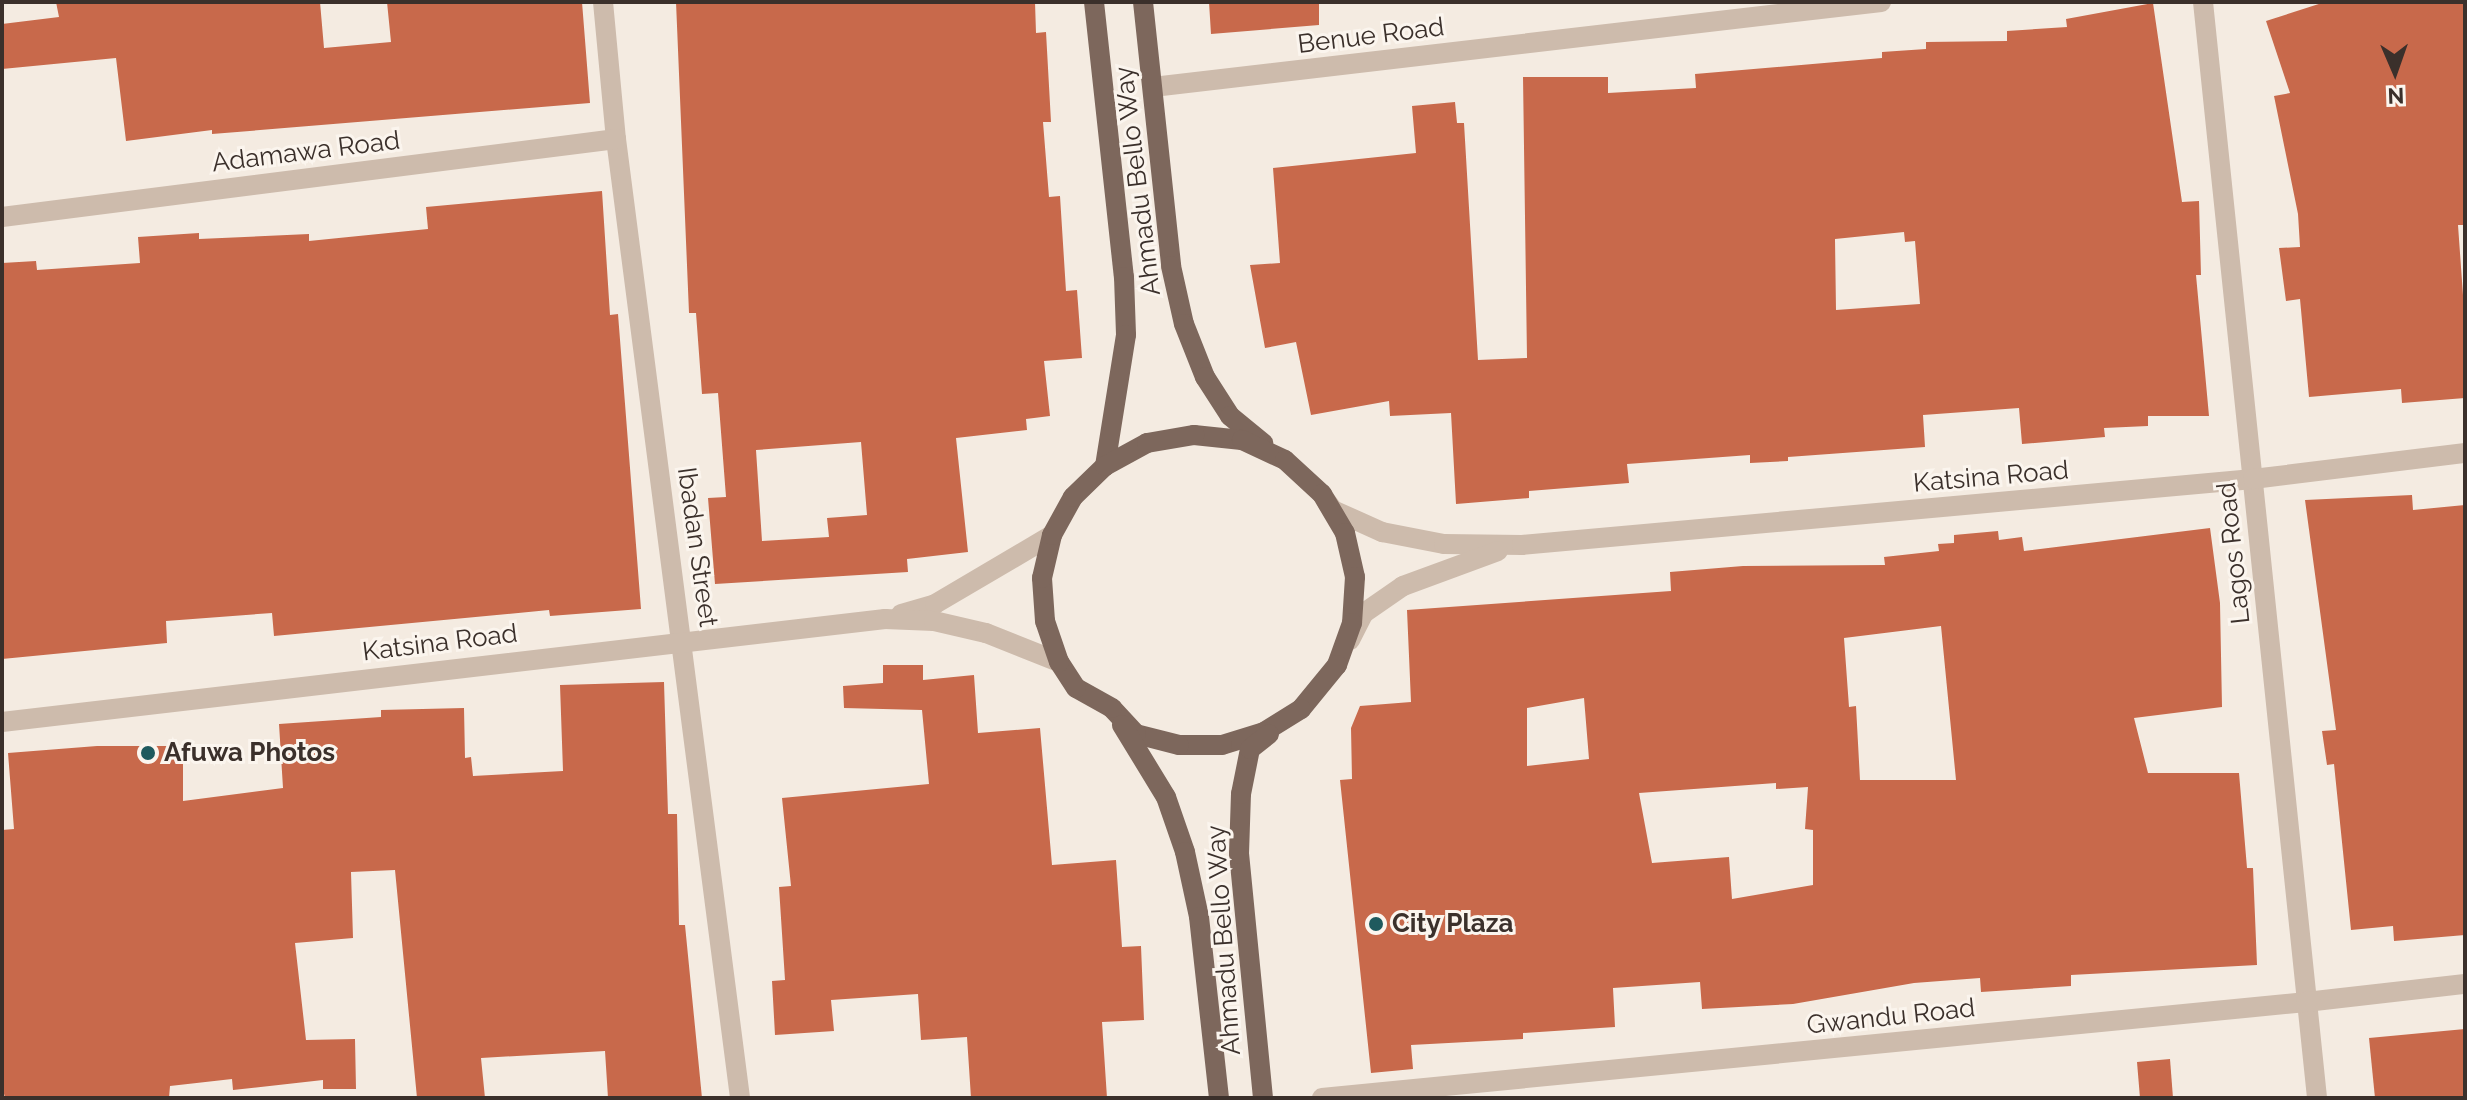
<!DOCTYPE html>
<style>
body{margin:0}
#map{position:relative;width:2467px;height:1100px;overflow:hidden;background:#f4ebe1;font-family:Raleway,sans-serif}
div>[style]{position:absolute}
.building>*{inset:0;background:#c8694b}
.minor>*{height:20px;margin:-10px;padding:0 10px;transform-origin:10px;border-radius:10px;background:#cdbbac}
.major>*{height:20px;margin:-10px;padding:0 10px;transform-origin:10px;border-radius:10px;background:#7d675c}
.dots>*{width:22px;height:22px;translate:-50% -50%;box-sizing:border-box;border:4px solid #fbf5ee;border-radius:50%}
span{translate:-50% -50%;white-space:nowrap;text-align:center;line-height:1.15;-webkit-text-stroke:6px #fbf5ee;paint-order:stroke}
.street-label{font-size:26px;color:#3b302b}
.poi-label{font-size:26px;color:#3b302b;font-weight:700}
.left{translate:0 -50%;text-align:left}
.frame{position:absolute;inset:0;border:4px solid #3b302b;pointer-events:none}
.north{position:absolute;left:2355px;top:32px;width:80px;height:80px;-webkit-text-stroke:6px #fbf5ee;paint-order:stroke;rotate:178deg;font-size:22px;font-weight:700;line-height:32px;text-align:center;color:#3b302b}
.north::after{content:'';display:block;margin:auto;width:28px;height:36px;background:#3b302b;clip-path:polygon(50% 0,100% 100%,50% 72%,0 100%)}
</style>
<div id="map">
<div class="building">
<i style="clip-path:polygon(56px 2px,320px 2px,324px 48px,391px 42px,387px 2px,582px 2px,590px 103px,212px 134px,212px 130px,126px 141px,116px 58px,2px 69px,2px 24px,59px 17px)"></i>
<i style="clip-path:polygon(evenodd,676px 2px,1035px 2px,1036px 33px,1046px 32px,1051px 122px,1043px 122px,1049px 197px,1060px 196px,1066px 291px,1077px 290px,1082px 358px,1044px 361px,1050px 416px,1026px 419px,1027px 430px,956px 438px,968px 552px,907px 559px,908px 572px,715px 584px,708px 498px,726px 497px,718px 393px,702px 394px,696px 313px,689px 313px,676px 2px,861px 442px,867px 515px,827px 518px,829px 537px,762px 541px,756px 450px,861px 442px)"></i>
<i style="clip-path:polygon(1209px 2px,1319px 2px,1319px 25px,1211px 34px)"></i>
<i style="clip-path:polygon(2325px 2px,2465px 2px,2465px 225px,2458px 225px,2465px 323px,2465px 398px,2402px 403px,2401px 389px,2309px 397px,2300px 299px,2286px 301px,2279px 248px,2300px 247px,2298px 214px,2274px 96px,2290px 93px,2266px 21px)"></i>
<i style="clip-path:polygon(evenodd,2153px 3px,2182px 202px,2199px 201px,2201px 275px,2196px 275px,2209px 416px,2148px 416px,2148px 426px,2104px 428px,2105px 437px,2022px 444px,2019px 408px,1923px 415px,1925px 447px,1788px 457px,1788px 461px,1750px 463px,1750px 455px,1627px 464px,1629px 483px,1529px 491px,1529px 498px,1456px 504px,1451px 413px,1390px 416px,1389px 401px,1311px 415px,1296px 342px,1265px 348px,1250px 265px,1280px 263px,1273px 168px,1416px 153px,1412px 106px,1455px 102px,1457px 123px,1464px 123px,1478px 360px,1527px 358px,1523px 77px,1608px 77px,1608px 93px,1696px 88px,1695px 74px,1882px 58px,1882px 52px,1926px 49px,1926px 42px,2007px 41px,2007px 31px,2067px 27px,2066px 19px,2153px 3px,1904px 232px,1905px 242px,1915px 241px,1920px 304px,1836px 310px,1835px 239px,1904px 232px)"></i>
<i style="clip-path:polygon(602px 191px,610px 315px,618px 314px,641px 609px,550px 616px,549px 610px,274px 636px,272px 613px,166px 621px,167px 643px,2px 659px,2px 263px,36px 261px,37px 270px,140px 263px,138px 237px,199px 233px,199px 239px,309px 234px,309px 241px,428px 229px,426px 207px)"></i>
<i style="clip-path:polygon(2412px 495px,2413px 510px,2465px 505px,2465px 935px,2394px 941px,2393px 926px,2351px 930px,2334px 764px,2327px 765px,2322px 731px,2336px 730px,2305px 500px)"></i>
<i style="clip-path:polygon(evenodd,2210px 528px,2220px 603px,2222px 707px,2134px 718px,2148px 773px,2239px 773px,2247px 868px,2253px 868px,2257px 965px,2071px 975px,2071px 986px,1981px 992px,1980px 978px,1914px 983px,1793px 1004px,1702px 1009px,1700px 982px,1613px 988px,1615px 1027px,1523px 1033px,1523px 1039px,1411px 1045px,1413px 1069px,1371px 1073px,1340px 780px,1352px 779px,1351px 728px,1360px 706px,1411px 702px,1407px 610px,1671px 591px,1670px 572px,1743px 566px,1885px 565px,1884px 557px,1939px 551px,1938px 544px,1954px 543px,1954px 535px,1998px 531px,1999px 540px,2022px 537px,2024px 551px,2210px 528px,1941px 626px,1956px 780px,1860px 780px,1856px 706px,1849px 707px,1844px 638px,1941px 626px,2210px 528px,1584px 698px,1589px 759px,1527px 766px,1527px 708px,1584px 698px,2210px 528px,1776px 783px,1776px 789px,1808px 787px,1805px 829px,1813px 830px,1813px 885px,1732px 899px,1729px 857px,1652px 863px,1639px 793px,1776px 783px)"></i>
<i style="clip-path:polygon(883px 665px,923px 665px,923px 680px,974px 675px,978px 733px,1040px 728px,1052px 865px,1116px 860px,1122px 947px,1141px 946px,1144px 1020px,1102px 1022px,1107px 1098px,971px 1098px,967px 1037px,921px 1040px,918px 994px,831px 1000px,834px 1031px,775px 1035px,772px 981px,785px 980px,779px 887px,791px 886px,782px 798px,929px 784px,922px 710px,844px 708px,843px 686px,883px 683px)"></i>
<i style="clip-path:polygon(664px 682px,668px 814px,677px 814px,679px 925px,685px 925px,702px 1098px,608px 1098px,605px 1051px,481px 1058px,485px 1098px,417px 1098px,395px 870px,351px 872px,353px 938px,295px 943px,306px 1040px,355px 1039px,356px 1089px,323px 1089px,323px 1080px,233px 1090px,232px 1079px,170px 1086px,169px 1098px,5px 1098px,2px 1085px,2px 830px,14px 829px,8px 753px,97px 746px,183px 746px,183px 801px,283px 788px,279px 724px,381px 717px,381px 710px,464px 708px,465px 758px,471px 757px,473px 776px,563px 771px,560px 685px)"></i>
<i style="clip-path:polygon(2465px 1029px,2465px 1098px,2375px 1098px,2369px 1038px)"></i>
<i style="clip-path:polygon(2170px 1059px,2173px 1098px,2140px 1098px,2137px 1062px)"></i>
</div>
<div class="minor">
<i style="left:603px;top:2px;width:138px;rotate:84.6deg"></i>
<i style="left:616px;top:139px;width:967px;rotate:82.63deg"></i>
<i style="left:2203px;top:2px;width:1102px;rotate:84.06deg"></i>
<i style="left:1153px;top:87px;width:733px;rotate:-6.66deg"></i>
<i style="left:2px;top:217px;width:619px;rotate:-7.24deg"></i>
<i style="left:1327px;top:502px;width:10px;rotate:53deg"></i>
<i style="left:1333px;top:510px;width:54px;rotate:24.2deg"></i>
<i style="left:1382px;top:532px;width:63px;rotate:11deg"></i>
<i style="left:1444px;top:544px;width:78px;rotate:0.7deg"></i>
<i style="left:1522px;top:545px;width:734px;rotate:-5.16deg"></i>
<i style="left:2253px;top:479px;width:214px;rotate:-7deg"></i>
<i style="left:901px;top:614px;width:35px;rotate:-16deg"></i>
<i style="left:935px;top:604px;width:136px;rotate:-30.5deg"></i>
<i style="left:1350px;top:640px;width:30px;rotate:-63deg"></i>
<i style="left:1364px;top:613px;width:47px;rotate:-34.7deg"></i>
<i style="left:1403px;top:586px;width:101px;rotate:-20.2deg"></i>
<i style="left:2px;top:722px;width:889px;rotate:-6.65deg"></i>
<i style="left:885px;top:619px;width:49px;rotate:2.3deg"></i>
<i style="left:934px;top:621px;width:53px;rotate:13deg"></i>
<i style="left:986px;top:633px;width:79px;rotate:21.7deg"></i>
<i style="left:1322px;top:1098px;width:989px;rotate:-5.57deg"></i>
<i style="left:2306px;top:1002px;width:160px;rotate:-6.5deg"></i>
</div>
<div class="major">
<i style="left:1094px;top:2px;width:277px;rotate:83.8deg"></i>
<i style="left:1124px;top:277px;width:58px;rotate:88deg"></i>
<i style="left:1126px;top:335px;width:133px;rotate:99.1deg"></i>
<i style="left:1143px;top:2px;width:265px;rotate:83.9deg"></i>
<i style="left:1171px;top:266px;width:59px;rotate:77.4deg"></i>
<i style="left:1184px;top:324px;width:57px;rotate:68.4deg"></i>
<i style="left:1205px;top:377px;width:46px;rotate:57.3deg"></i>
<i style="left:1230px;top:416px;width:43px;rotate:39.3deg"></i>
<i style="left:1194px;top:435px;width:48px;rotate:5.9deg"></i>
<i style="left:1242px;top:440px;width:47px;rotate:24.9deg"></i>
<i style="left:1285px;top:460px;width:50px;rotate:42.6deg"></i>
<i style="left:1322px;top:494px;width:45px;rotate:59.5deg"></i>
<i style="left:1345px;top:533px;width:45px;rotate:77.2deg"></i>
<i style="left:1355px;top:577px;width:46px;rotate:93.7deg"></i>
<i style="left:1352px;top:623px;width:45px;rotate:109.7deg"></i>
<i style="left:1337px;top:665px;width:57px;rotate:129.3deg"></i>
<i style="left:1301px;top:709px;width:44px;rotate:148.1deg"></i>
<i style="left:1264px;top:732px;width:44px;rotate:162.8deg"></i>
<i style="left:1222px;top:745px;width:43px;rotate:180deg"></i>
<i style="left:1179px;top:745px;width:44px;rotate:-165.7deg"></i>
<i style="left:1136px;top:734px;width:35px;rotate:-133deg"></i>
<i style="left:1112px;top:708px;width:41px;rotate:-150.9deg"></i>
<i style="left:1076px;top:688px;width:31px;rotate:-123deg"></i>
<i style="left:1059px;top:662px;width:43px;rotate:-108.9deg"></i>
<i style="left:1045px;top:621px;width:43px;rotate:-94deg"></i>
<i style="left:1042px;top:578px;width:44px;rotate:-76.9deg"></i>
<i style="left:1052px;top:535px;width:43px;rotate:-61.1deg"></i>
<i style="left:1073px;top:497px;width:45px;rotate:-44.1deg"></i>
<i style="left:1105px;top:466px;width:48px;rotate:-28.7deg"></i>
<i style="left:1147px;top:443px;width:48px;rotate:-9.7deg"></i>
<i style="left:1122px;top:725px;width:84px;rotate:58.6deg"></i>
<i style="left:1166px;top:797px;width:58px;rotate:70.9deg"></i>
<i style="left:1185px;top:852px;width:66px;rotate:77.8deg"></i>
<i style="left:1199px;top:917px;width:182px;rotate:83.7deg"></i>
<i style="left:1263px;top:1098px;width:245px;rotate:-95.6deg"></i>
<i style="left:1239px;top:854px;width:60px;rotate:-88.1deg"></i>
<i style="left:1241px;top:794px;width:46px;rotate:-78.7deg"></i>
<i style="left:1250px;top:749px;width:24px;rotate:-38deg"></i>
</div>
<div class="dots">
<i style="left:148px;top:753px;background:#1f5a5e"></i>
<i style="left:1376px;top:924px;background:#1f5a5e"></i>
</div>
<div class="street-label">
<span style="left:1371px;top:36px;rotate:-7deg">Benue Road</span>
<span style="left:306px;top:152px;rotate:-7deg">Adamawa Road</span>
<span style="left:1138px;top:181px;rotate:-97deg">Ahmadu Bello Way</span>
<span style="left:1991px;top:477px;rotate:-5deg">Katsina Road</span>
<span style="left:697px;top:547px;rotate:82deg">Ibadan Street</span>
<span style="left:2234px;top:553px;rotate:-96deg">Lagos Road</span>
<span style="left:440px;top:643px;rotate:-7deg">Katsina Road</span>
<span style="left:1224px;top:940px;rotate:-94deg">Ahmadu Bello Way</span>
<span style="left:1891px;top:1017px;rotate:-6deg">Gwandu Road</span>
</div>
<div class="poi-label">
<span class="left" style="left:164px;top:753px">Afuwa Photos</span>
<span class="left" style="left:1392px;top:924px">City Plaza</span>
</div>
<div class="frame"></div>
<div class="north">N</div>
</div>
